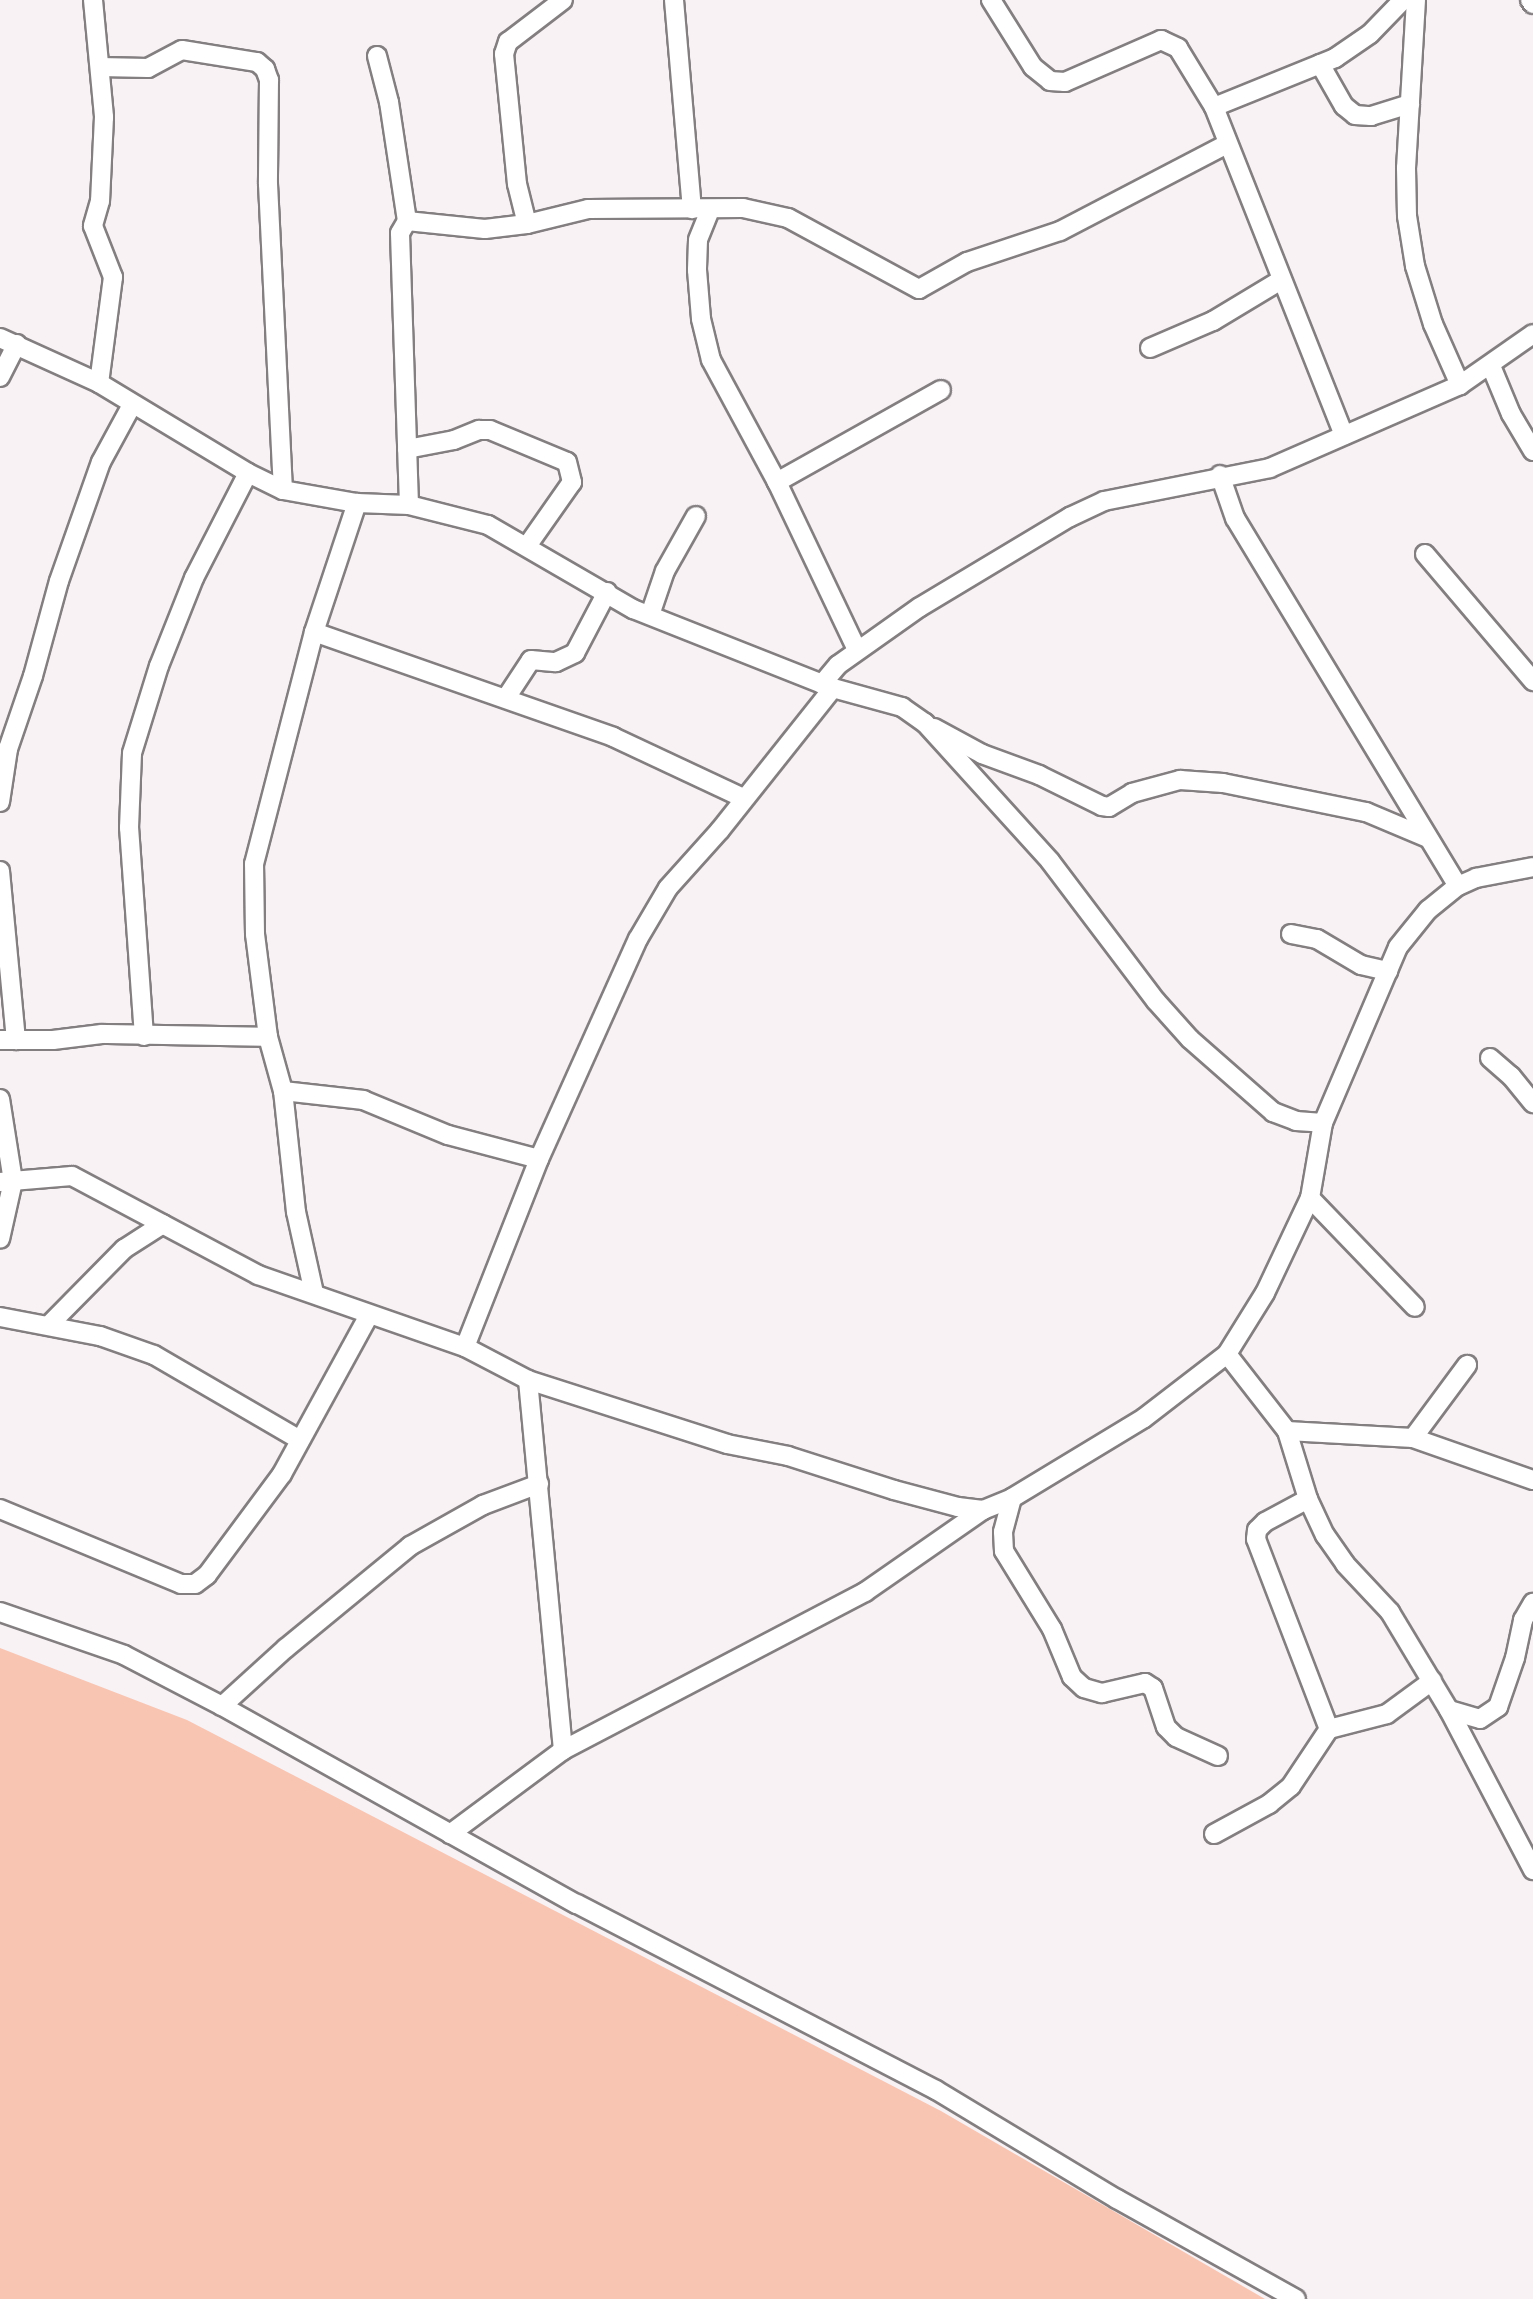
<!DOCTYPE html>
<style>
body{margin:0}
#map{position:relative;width:1533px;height:2299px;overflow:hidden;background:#f8f2f5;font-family:"Exo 2",sans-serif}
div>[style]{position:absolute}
.green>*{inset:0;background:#f9c5b3}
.roads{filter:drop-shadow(2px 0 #837e80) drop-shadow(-2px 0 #837e80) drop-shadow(0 2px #837e80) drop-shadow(0 -2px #837e80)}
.street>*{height:18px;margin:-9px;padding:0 9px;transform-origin:9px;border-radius:9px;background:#fff}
span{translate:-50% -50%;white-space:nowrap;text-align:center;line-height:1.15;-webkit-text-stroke:8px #f8f2f5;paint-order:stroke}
</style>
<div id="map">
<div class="green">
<i style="clip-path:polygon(0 1648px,187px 1720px,941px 2111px,1265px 2299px,0 2299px)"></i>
</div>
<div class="roads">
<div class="street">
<i style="left:93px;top:0;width:118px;rotate:84.6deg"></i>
<i style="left:104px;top:117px;width:84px;rotate:92.7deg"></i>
<i style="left:100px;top:201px;width:26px;rotate:106deg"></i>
<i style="left:93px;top:226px;width:55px;rotate:68.6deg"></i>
<i style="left:113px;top:277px;width:107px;rotate:97.5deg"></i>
<i style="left:674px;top:0;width:210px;rotate:85.1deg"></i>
<i style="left:991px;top:0;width:79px;rotate:57.9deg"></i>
<i style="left:1033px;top:67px;width:22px;rotate:39deg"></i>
<i style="left:1050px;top:81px;width:15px;rotate:4deg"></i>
<i style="left:1065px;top:82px;width:105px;rotate:-23.6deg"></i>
<i style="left:1161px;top:40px;width:19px;rotate:25deg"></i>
<i style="left:1178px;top:48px;width:69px;rotate:58.6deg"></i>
<i style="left:1214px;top:107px;width:353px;rotate:68.4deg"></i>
<i style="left:1416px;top:0;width:168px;rotate:93.4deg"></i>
<i style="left:1406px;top:168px;width:48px;rotate:88.8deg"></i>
<i style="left:1407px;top:216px;width:51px;rotate:80.9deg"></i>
<i style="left:1415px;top:266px;width:61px;rotate:72.8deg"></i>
<i style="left:1433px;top:324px;width:67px;rotate:66.1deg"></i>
<i style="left:1530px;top:0;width:5px;rotate:53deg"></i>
<i style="left:377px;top:56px;width:48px;rotate:75.4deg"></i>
<i style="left:389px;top:102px;width:120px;rotate:81.4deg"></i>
<i style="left:1320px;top:64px;width:48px;rotate:60.3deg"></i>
<i style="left:1344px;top:106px;width:14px;rotate:39deg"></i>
<i style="left:1355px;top:115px;width:16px;rotate:4deg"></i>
<i style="left:1371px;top:116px;width:41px;rotate:-17.1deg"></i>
<i style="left:100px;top:67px;width:48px;rotate:1.2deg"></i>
<i style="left:148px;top:68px;width:38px;rotate:-28deg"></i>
<i style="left:182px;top:50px;width:76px;rotate:9.1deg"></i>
<i style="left:257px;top:62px;width:11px;rotate:41deg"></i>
<i style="left:265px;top:69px;width:12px;rotate:70deg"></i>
<i style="left:269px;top:80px;width:104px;rotate:90.6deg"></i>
<i style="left:268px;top:184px;width:306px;rotate:87.2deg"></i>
<i style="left:1214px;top:107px;width:131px;rotate:-22deg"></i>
<i style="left:1335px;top:58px;width:42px;rotate:-34.4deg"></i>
<i style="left:1370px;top:34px;width:47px;rotate:-45.9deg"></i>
<i style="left:710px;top:210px;width:32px;rotate:112deg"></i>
<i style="left:698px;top:240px;width:30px;rotate:92deg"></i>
<i style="left:697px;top:270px;width:49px;rotate:85.3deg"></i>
<i style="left:701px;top:319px;width:42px;rotate:76.3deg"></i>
<i style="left:711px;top:360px;width:139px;rotate:61.6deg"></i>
<i style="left:777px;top:482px;width:186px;rotate:64.5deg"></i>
<i style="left:527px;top:224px;width:41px;rotate:-104deg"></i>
<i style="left:517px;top:184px;width:131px;rotate:-95.7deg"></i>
<i style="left:504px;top:54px;width:13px;rotate:-72deg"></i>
<i style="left:508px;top:42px;width:69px;rotate:-37.4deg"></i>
<i style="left:0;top:338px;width:109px;rotate:24.4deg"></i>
<i style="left:99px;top:383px;width:174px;rotate:31.1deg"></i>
<i style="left:248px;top:473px;width:39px;rotate:26deg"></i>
<i style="left:283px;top:490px;width:75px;rotate:10deg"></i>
<i style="left:357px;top:503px;width:52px;rotate:2.2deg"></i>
<i style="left:409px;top:505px;width:81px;rotate:14.2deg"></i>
<i style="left:488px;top:525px;width:168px;rotate:30.1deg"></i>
<i style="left:633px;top:609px;width:215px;rotate:21.6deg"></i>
<i style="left:833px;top:688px;width:72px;rotate:15.4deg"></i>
<i style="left:902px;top:707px;width:28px;rotate:35deg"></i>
<i style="left:925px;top:723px;width:186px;rotate:47.8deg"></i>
<i style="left:1050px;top:861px;width:176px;rotate:52.9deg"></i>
<i style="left:1156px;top:1001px;width:51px;rotate:48.2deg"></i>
<i style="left:1190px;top:1039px;width:111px;rotate:41.3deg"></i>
<i style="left:1273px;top:1112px;width:25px;rotate:21deg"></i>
<i style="left:1296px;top:1121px;width:27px;rotate:4deg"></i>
<i style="left:1150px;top:348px;width:69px;rotate:-23.2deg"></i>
<i style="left:1213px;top:321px;width:79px;rotate:-31.1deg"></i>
<i style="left:1491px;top:366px;width:52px;rotate:67.4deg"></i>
<i style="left:1511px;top:414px;width:43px;rotate:59.3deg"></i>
<i style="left:0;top:377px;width:37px;rotate:-63deg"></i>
<i style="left:407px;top:449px;width:48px;rotate:-10.8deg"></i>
<i style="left:454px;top:440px;width:27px;rotate:-22deg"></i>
<i style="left:479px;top:430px;width:11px"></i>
<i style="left:490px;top:430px;width:83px;rotate:22.6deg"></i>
<i style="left:567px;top:462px;width:21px;rotate:76deg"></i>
<i style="left:572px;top:482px;width:78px;rotate:125.1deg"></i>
<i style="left:1220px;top:475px;width:46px;rotate:70.8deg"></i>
<i style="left:1235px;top:518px;width:430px;rotate:58.8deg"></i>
<i style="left:777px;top:482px;width:188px;rotate:-29.3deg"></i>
<i style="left:409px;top:505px;width:272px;rotate:-91.9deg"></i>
<i style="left:400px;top:233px;width:14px;rotate:-60deg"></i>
<i style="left:407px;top:221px;width:78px;rotate:5.9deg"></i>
<i style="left:485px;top:229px;width:42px;rotate:-6.8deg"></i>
<i style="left:527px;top:224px;width:63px;rotate:-13.8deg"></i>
<i style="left:588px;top:209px;width:155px;rotate:-0.4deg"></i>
<i style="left:743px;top:208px;width:46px;rotate:12.5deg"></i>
<i style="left:788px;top:218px;width:149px;rotate:28.5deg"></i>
<i style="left:919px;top:289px;width:55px;rotate:-29.4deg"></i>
<i style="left:967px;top:262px;width:98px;rotate:-18.4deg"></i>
<i style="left:1060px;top:231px;width:188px;rotate:-27.5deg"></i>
<i style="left:1425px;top:554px;width:167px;rotate:49.6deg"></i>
<i style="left:650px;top:615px;width:46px;rotate:-71.2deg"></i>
<i style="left:665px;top:571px;width:63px;rotate:-60.6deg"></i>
<i style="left:314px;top:632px;width:317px;rotate:19.3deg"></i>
<i style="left:613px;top:737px;width:144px;rotate:25.1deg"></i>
<i style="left:822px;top:684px;width:25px;rotate:-50deg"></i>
<i style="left:838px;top:665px;width:100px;rotate:-35.3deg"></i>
<i style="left:920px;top:607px;width:175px;rotate:-31deg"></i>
<i style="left:1070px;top:517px;width:38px;rotate:-25deg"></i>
<i style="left:1104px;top:501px;width:169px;rotate:-11.2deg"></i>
<i style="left:1270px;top:468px;width:207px;rotate:-23.6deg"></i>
<i style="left:1460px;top:385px;width:89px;rotate:-34.9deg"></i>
<i style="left:506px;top:698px;width:45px;rotate:-56.7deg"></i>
<i style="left:531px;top:660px;width:25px;rotate:5deg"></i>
<i style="left:556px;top:662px;width:21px;rotate:-25deg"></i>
<i style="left:575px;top:653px;width:69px;rotate:-62.3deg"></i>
<i style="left:934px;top:728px;width:55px;rotate:28.4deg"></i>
<i style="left:982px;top:754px;width:61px;rotate:20.2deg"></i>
<i style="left:1039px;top:775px;width:70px;rotate:26.2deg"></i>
<i style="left:1102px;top:806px;width:7px;rotate:8deg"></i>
<i style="left:1109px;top:807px;width:27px;rotate:-31deg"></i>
<i style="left:1132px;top:793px;width:50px;rotate:-15.2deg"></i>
<i style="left:1180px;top:780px;width:43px;rotate:4deg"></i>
<i style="left:1223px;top:783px;width:146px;rotate:11.5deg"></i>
<i style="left:1366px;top:812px;width:67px;rotate:22.8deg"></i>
<i style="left:0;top:802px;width:54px;rotate:-81.4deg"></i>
<i style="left:8px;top:749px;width:77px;rotate:-71.1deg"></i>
<i style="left:33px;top:676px;width:98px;rotate:-74.7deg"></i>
<i style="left:59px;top:581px;width:126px;rotate:-70.6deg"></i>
<i style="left:101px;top:462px;width:65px;rotate:-61.5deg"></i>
<i style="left:0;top:871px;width:170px;rotate:84.6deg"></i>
<i style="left:1291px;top:934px;width:26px;rotate:11deg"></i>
<i style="left:1317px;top:939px;width:51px;rotate:30.6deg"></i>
<i style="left:1361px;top:965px;width:28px;rotate:13deg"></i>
<i style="left:144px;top:1036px;width:209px;rotate:-94.1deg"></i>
<i style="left:129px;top:828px;width:75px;rotate:-87.7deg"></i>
<i style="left:132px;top:753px;width:91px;rotate:-72.8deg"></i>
<i style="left:159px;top:666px;width:95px;rotate:-68.3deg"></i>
<i style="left:194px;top:578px;width:118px;rotate:-62.8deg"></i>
<i style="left:0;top:1040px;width:53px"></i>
<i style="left:53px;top:1040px;width:49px;rotate:-7deg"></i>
<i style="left:102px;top:1034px;width:166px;rotate:1deg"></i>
<i style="left:1490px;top:1058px;width:28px;rotate:41deg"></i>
<i style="left:1511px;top:1076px;width:35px;rotate:51deg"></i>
<i style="left:283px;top:1091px;width:81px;rotate:6.4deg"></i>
<i style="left:363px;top:1100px;width:92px;rotate:22.4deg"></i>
<i style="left:448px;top:1135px;width:94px;rotate:14.8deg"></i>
<i style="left:0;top:1099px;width:83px;rotate:81deg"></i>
<i style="left:13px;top:1181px;width:59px;rotate:102.6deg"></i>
<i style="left:0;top:1182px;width:72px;rotate:-4.8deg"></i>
<i style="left:72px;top:1176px;width:211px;rotate:28deg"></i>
<i style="left:258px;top:1275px;width:219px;rotate:19.2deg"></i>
<i style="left:465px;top:1347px;width:71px;rotate:27.6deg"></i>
<i style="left:528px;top:1380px;width:209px;rotate:17.8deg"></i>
<i style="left:727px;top:1444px;width:62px;rotate:11.1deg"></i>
<i style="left:788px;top:1456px;width:111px;rotate:17.8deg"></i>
<i style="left:894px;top:1490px;width:66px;rotate:14.9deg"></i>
<i style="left:958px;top:1507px;width:25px;rotate:7deg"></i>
<i style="left:983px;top:1510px;width:31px;rotate:-22deg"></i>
<i style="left:1012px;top:1498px;width:154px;rotate:-31.2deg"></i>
<i style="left:1144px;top:1418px;width:105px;rotate:-37.6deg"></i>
<i style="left:1227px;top:1354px;width:72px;rotate:-58.1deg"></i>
<i style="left:1265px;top:1293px;width:105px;rotate:-64.7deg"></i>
<i style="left:1310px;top:1198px;width:76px;rotate:-80.2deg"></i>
<i style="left:1323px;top:1123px;width:191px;rotate:-66.9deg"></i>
<i style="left:1398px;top:947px;width:48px;rotate:-51deg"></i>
<i style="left:1428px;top:910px;width:38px;rotate:-39deg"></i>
<i style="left:1458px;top:886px;width:20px;rotate:-24deg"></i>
<i style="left:1476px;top:878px;width:58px;rotate:-10.9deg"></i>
<i style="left:1310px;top:1198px;width:151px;rotate:46.1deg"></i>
<i style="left:314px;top:1293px;width:83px;rotate:-102.5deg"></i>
<i style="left:296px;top:1212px;width:122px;rotate:-96.1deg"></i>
<i style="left:283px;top:1091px;width:56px;rotate:-105.5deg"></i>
<i style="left:268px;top:1037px;width:104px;rotate:-97.2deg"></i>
<i style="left:255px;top:934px;width:70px;rotate:-90.8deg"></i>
<i style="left:254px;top:864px;width:240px;rotate:-75.5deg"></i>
<i style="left:314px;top:632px;width:136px;rotate:-71.6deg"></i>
<i style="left:0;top:1317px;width:102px;rotate:10.8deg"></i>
<i style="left:100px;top:1336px;width:57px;rotate:19.4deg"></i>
<i style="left:154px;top:1355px;width:169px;rotate:30.2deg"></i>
<i style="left:49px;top:1325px;width:107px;rotate:-45.4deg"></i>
<i style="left:124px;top:1249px;width:46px;rotate:-32.7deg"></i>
<i style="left:465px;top:1347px;width:202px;rotate:-68.5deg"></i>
<i style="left:539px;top:1159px;width:241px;rotate:-65.8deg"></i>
<i style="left:638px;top:939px;width:59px;rotate:-59.5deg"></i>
<i style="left:668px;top:888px;width:78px;rotate:-48.1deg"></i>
<i style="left:720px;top:830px;width:181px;rotate:-51.5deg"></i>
<i style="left:1227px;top:1354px;width:98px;rotate:52.1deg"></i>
<i style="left:1287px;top:1431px;width:71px;rotate:72.8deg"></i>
<i style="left:1308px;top:1499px;width:40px;rotate:65deg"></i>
<i style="left:1325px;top:1535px;width:35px;rotate:55deg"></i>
<i style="left:1345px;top:1564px;width:66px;rotate:46.8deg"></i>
<i style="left:1390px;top:1612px;width:114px;rotate:59deg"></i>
<i style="left:1449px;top:1710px;width:181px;rotate:62.3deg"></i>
<i style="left:528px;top:1380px;width:372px;rotate:84.6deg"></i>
<i style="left:1287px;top:1431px;width:126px;rotate:3.2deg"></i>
<i style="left:1413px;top:1438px;width:127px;rotate:19.3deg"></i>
<i style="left:1413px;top:1438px;width:91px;rotate:-53.5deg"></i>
<i style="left:1012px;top:1498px;width:35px;rotate:105deg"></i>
<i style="left:1003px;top:1532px;width:19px;rotate:87deg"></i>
<i style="left:1004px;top:1551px;width:92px;rotate:58.4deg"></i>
<i style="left:1052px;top:1629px;width:52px;rotate:67.4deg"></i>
<i style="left:1072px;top:1677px;width:16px;rotate:43deg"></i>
<i style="left:1084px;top:1688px;width:19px;rotate:16deg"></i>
<i style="left:1102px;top:1693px;width:44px;rotate:-13.1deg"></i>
<i style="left:1145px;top:1683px;width:9px;rotate:32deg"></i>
<i style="left:1153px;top:1688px;width:41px;rotate:71.6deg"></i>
<i style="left:1166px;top:1727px;width:14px;rotate:45deg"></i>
<i style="left:1176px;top:1737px;width:46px;rotate:24.3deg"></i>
<i style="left:1308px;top:1499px;width:49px;rotate:151.9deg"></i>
<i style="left:1265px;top:1522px;width:11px;rotate:135deg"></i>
<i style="left:1257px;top:1530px;width:9px;rotate:96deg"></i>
<i style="left:1256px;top:1539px;width:204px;rotate:69deg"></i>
<i style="left:0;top:1509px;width:196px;rotate:22.5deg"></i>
<i style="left:181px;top:1584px;width:14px"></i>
<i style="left:195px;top:1584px;width:15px;rotate:-37deg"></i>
<i style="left:207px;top:1575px;width:126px;rotate:-53.4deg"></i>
<i style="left:282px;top:1474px;width:181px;rotate:-61.3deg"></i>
<i style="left:0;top:1612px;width:131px;rotate:19.1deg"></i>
<i style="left:124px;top:1655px;width:110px;rotate:27.5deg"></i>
<i style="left:222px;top:1706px;width:406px;rotate:29.2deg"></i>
<i style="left:577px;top:1904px;width:404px;rotate:27.4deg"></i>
<i style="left:936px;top:2090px;width:211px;rotate:31.1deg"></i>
<i style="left:1117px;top:2199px;width:205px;rotate:29.2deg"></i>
<i style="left:222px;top:1706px;width:86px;rotate:-42.2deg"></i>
<i style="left:286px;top:1648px;width:161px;rotate:-39.4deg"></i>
<i style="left:410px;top:1546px;width:84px;rotate:-29.3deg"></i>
<i style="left:483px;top:1505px;width:60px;rotate:-20.6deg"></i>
<i style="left:1449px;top:1710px;width:32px;rotate:16deg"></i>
<i style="left:1480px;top:1719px;width:22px;rotate:-34deg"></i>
<i style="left:1498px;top:1707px;width:52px;rotate:-70.9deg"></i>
<i style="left:1515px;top:1658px;width:39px;rotate:-78deg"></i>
<i style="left:1523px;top:1620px;width:20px;rotate:-60deg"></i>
<i style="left:450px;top:1834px;width:141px;rotate:-36.6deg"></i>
<i style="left:563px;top:1750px;width:341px;rotate:-27.6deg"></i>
<i style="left:865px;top:1592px;width:144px;rotate:-34.8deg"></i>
<i style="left:1214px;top:1834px;width:63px;rotate:-28.6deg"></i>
<i style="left:1269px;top:1804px;width:28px;rotate:-39deg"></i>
<i style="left:1291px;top:1786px;width:69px;rotate:-56.3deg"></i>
<i style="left:1329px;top:1729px;width:60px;rotate:-14.5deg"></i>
<i style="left:1387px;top:1714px;width:56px;rotate:-36.3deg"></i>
</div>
</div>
</div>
